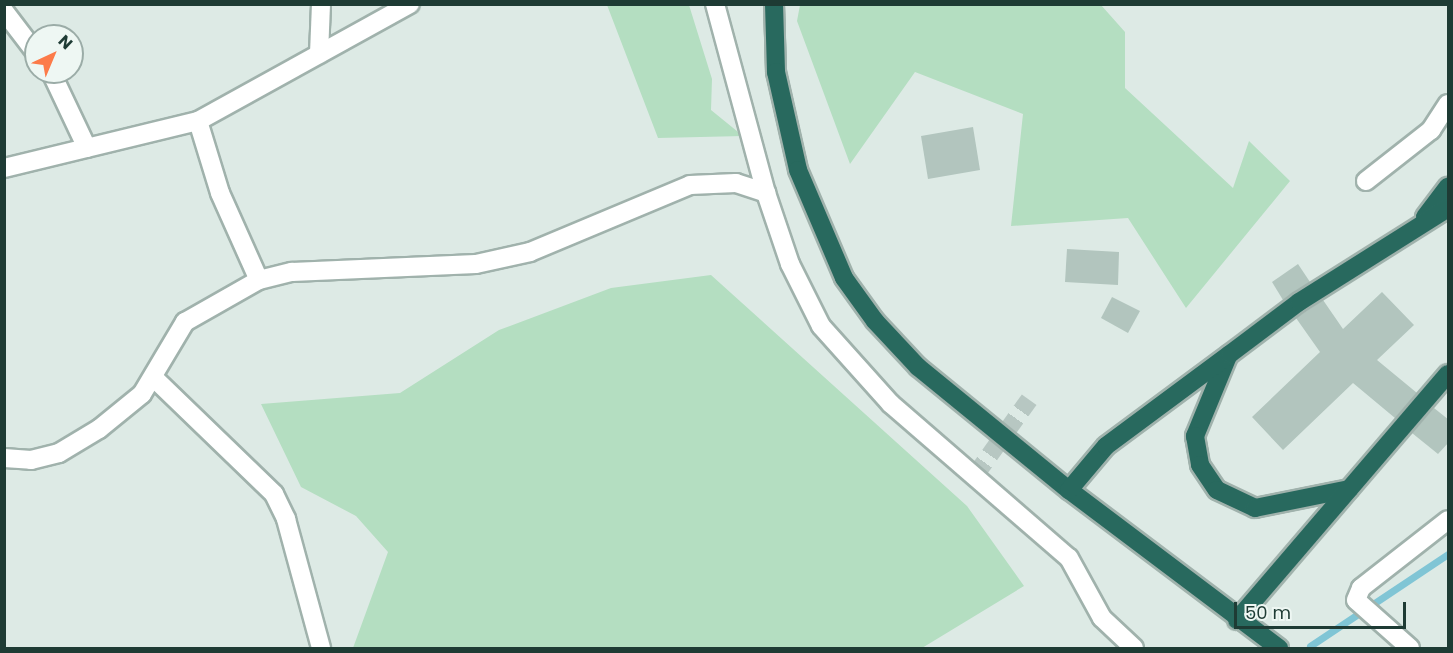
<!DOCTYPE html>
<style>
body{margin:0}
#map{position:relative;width:1453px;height:653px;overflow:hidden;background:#ddeae5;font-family:Poppins,sans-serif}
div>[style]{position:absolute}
.green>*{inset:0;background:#b4dec1}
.stream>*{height:7px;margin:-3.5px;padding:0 3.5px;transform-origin:3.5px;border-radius:3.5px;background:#80c5d5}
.building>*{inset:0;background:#b2c5be}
.minor-tunnel>*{height:18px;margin-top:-9px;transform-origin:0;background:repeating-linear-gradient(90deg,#b7c7c2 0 18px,transparent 0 27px)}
.roads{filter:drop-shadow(2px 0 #a0b2ac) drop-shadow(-2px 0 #a0b2ac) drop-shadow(0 2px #a0b2ac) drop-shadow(0 -2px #a0b2ac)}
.minor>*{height:18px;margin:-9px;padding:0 9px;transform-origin:9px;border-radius:9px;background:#fff}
.highway>*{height:18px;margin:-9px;padding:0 9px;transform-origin:9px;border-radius:9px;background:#28695e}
span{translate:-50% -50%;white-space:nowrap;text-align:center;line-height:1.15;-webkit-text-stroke:6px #eef7f3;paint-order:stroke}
.frame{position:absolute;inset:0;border:6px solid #1e3b34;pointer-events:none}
.north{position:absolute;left:24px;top:24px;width:60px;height:60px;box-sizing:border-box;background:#eef7f3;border:2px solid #9baca7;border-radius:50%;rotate:44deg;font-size:16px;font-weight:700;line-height:24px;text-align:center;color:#1e3b34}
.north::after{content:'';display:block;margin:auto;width:21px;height:27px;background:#fc7b49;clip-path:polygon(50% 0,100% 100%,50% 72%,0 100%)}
.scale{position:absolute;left:1234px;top:602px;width:172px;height:27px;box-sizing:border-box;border:3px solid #1e3b34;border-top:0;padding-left:8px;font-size:18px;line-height:21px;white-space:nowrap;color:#1e3b34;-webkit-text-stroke:4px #eef7f3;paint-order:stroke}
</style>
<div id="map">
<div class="green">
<i style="clip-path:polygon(607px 5px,689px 5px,712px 79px,711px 110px,743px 136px,658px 138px)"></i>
<i style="clip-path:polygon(800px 5px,1101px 5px,1125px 32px,1125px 88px,1233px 188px,1249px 141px,1290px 181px,1186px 308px,1128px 218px,1011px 226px,1023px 114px,915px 72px,850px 164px,797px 21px)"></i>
<i style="clip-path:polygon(711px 275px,967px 506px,1024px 586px,922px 648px,353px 648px,388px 552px,356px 516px,301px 487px,261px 404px,400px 393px,499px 330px,611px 288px)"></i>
</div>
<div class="stream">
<i style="left:1310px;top:646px;width:166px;rotate:-33.7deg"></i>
</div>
<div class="building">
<i style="clip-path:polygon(973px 127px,980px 170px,928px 179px,921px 136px)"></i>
<i style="clip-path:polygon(1067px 249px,1119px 252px,1118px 285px,1065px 282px)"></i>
<i style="clip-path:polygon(1298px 264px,1310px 282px,1283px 300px,1272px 282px)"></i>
<i style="clip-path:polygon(1382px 292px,1414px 325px,1377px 360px,1417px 393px,1395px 418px,1353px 383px,1283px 450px,1252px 417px,1320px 352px,1296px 318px,1323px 300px,1343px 329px)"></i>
<i style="clip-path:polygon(1112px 297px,1140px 311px,1128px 333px,1101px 318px)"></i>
<i style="clip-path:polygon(1434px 408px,1449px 420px,1449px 442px,1438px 454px,1412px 433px)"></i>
</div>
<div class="minor-tunnel">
<i style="left:974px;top:477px;width:95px;rotate:-54.5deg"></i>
</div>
<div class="roads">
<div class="minor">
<i style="left:715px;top:4px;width:196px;rotate:74.9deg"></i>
<i style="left:766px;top:193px;width:75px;rotate:71.3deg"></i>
<i style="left:790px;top:264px;width:69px;rotate:63.4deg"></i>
<i style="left:821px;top:326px;width:105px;rotate:48.1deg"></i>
<i style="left:891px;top:404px;width:235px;rotate:40.9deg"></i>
<i style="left:1069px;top:558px;width:68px;rotate:61.2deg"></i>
<i style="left:1102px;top:618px;width:44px;rotate:43.2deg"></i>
<i style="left:4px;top:11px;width:53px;rotate:52.7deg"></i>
<i style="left:319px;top:54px;width:50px;rotate:-87.7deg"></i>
<i style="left:51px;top:72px;width:84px;rotate:64.7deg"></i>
<i style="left:198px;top:121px;width:75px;rotate:73deg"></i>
<i style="left:220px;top:193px;width:95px;rotate:65.9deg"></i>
<i style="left:4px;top:168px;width:200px;rotate:-13.6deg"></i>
<i style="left:198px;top:121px;width:242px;rotate:-28.9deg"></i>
<i style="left:1366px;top:181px;width:83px;rotate:-38.1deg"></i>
<i style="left:1431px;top:130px;width:31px;rotate:-57deg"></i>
<i style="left:154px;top:378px;width:167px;rotate:44deg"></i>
<i style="left:274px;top:494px;width:28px;rotate:64deg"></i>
<i style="left:286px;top:519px;width:134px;rotate:74.8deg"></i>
<i style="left:4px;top:458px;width:27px;rotate:4deg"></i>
<i style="left:31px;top:460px;width:29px;rotate:-14deg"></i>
<i style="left:59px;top:453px;width:47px;rotate:-31deg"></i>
<i style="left:99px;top:429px;width:55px;rotate:-39.1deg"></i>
<i style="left:142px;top:394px;width:84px;rotate:-59.2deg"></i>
<i style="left:185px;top:322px;width:85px;rotate:-29.6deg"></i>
<i style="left:259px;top:280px;width:34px;rotate:-14deg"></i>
<i style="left:292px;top:272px;width:184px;rotate:-2.5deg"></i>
<i style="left:476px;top:264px;width:55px;rotate:-12.5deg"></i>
<i style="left:530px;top:252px;width:173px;rotate:-22.7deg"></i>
<i style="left:690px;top:185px;width:46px;rotate:-2.5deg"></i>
<i style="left:736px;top:183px;width:32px;rotate:18deg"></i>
<i style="left:1410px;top:648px;width:72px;rotate:-138.4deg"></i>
<i style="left:1356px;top:600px;width:13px;rotate:-67deg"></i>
<i style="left:1361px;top:588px;width:110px;rotate:-38deg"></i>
</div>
<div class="highway">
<i style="left:774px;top:4px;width:68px;rotate:88.3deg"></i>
<i style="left:776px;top:72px;width:100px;rotate:77.3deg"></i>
<i style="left:798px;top:170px;width:117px;rotate:66.9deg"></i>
<i style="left:844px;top:278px;width:53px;rotate:54.2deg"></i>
<i style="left:875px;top:321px;width:63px;rotate:46.9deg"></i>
<i style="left:918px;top:367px;width:195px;rotate:39.2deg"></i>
<i style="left:1069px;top:490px;width:263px;rotate:37deg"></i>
<i style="left:1425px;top:217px;width:38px;rotate:-53deg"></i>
<i style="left:1228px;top:356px;width:87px;rotate:112.4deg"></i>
<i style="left:1195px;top:436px;width:29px;rotate:80deg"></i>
<i style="left:1200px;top:465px;width:30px;rotate:56deg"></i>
<i style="left:1217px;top:490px;width:42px;rotate:25.3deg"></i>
<i style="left:1255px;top:508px;width:96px;rotate:-11.4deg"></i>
<i style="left:1069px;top:490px;width:57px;rotate:-49.9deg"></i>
<i style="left:1106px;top:446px;width:154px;rotate:-36.6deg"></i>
<i style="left:1230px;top:354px;width:86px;rotate:-37deg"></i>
<i style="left:1299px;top:302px;width:176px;rotate:-32.2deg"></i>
<i style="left:1237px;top:620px;width:324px;rotate:-49.4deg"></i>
</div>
</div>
<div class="frame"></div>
<div class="north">N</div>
<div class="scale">50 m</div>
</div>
